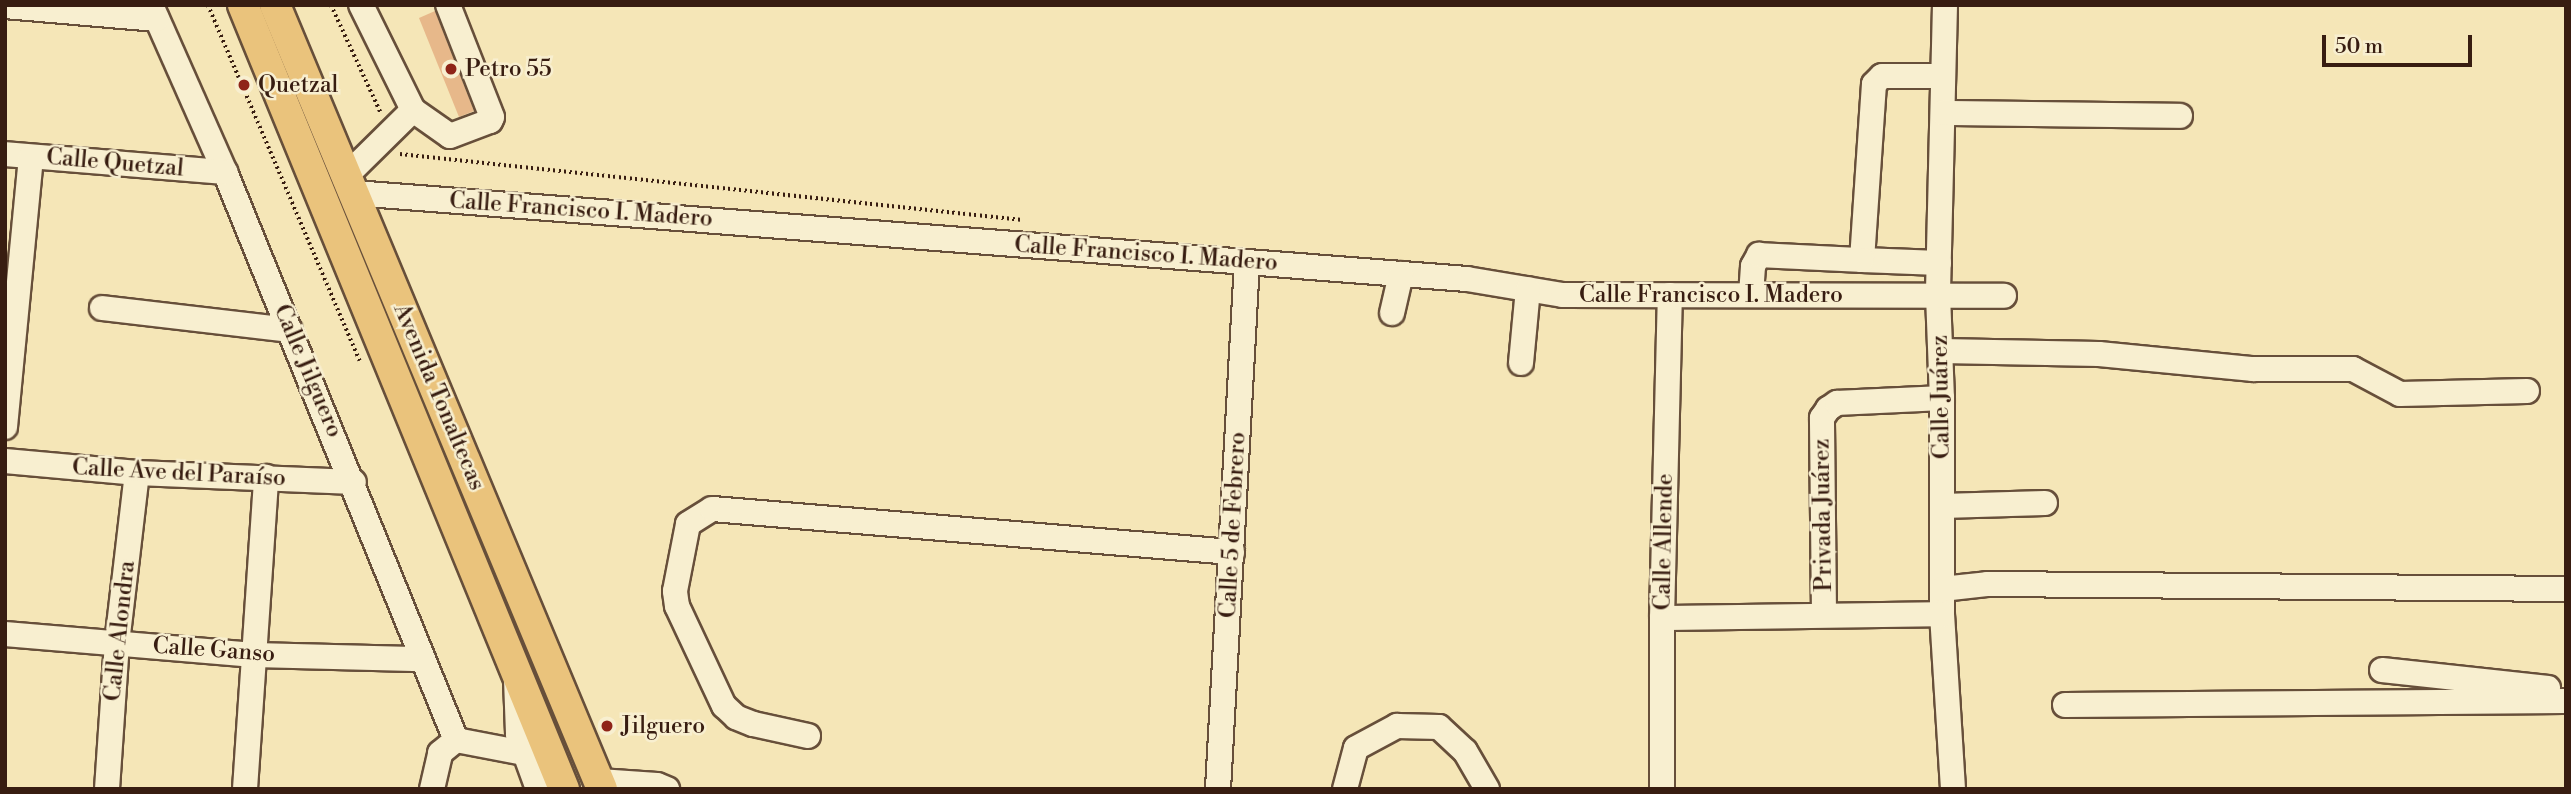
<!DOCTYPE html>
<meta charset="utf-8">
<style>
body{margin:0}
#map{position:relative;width:2571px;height:794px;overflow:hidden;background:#f5e6b7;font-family:"Libre Bodoni",serif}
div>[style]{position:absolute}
.building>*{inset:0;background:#e7b88a}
.path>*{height:3.5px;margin-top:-1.75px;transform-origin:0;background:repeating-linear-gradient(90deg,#381d11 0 2px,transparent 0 5.5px)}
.roads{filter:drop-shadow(2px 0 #674f3a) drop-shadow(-2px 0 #674f3a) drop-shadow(0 2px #674f3a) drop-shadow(0 -2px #674f3a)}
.minor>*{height:24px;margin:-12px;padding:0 12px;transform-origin:12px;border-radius:12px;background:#f8efd0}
.major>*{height:30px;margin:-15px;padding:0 15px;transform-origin:15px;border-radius:15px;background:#eac37c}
.dots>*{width:19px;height:19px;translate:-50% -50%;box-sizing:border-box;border:4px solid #f8efd0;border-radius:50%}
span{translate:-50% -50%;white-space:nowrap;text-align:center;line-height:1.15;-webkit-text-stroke:5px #f8efd0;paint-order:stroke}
.poi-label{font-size:23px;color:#381d11}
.left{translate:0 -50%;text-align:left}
.street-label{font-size:23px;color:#381d11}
.frame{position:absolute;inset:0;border:7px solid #381d11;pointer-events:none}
.scale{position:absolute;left:2322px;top:35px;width:150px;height:32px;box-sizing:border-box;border:4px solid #381d11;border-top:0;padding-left:9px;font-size:21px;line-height:24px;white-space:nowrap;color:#381d11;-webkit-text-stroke:5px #f8efd0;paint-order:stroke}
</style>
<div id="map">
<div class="building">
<i style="clip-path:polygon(435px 11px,474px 111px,459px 117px,419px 18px)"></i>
</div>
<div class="path">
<i style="left:208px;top:5px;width:387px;rotate:66.9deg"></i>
<i style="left:331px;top:5px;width:119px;rotate:65.2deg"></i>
<i style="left:400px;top:154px;width:626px;rotate:6.05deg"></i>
</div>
<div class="roads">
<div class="minor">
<i style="left:151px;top:5px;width:183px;rotate:66.1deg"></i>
<i style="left:225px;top:172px;width:613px;rotate:67.87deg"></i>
<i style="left:1945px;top:5px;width:290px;rotate:91.4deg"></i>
<i style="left:1938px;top:295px;width:103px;rotate:87.8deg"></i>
<i style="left:1942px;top:398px;width:216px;rotate:90deg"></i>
<i style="left:1942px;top:614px;width:175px;rotate:86.4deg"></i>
<i style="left:5px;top:6px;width:152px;rotate:4.9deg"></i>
<i style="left:413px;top:110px;width:45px;rotate:35.1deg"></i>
<i style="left:450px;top:136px;width:43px;rotate:-20.6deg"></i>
<i style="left:490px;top:121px;width:4px;rotate:-63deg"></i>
<i style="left:492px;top:117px;width:120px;rotate:-111.4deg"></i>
<i style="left:1943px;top:113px;width:237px;rotate:0.7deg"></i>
<i style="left:5px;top:154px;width:221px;rotate:4.7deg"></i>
<i style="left:347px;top:175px;width:93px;rotate:-44.6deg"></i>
<i style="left:413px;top:110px;width:117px;rotate:-116.3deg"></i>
<i style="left:354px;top:193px;width:1116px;rotate:4.42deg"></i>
<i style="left:1467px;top:279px;width:97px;rotate:9.5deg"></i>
<i style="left:1563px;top:295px;width:441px;rotate:0.1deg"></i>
<i style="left:1939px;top:263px;width:77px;rotate:-177.8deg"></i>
<i style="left:1862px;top:260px;width:176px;rotate:-86.1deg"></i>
<i style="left:1874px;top:84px;width:11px;rotate:-45deg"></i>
<i style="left:1882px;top:76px;width:61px"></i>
<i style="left:1751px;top:295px;width:29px;rotate:-86deg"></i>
<i style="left:1753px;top:266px;width:13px;rotate:-61deg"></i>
<i style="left:1759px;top:255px;width:103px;rotate:2.8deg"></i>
<i style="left:102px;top:308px;width:189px;rotate:6.7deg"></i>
<i style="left:1392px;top:313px;width:40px;rotate:-77deg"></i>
<i style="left:1941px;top:351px;width:158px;rotate:1.1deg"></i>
<i style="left:2099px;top:354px;width:155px;rotate:5.6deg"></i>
<i style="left:2253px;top:369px;width:100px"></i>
<i style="left:2353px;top:369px;width:53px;rotate:28deg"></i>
<i style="left:2400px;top:394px;width:127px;rotate:-1.4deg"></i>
<i style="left:1521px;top:363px;width:74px;rotate:-84.6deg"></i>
<i style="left:5px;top:427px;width:271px;rotate:-84.5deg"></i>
<i style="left:5px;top:461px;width:133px;rotate:5.2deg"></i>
<i style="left:137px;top:473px;width:217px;rotate:2.4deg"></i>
<i style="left:1942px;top:506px;width:103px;rotate:-1.7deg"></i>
<i style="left:1942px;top:589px;width:45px;rotate:-6.3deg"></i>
<i style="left:1987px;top:584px;width:579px;rotate:0.49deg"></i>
<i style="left:1824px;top:614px;width:196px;rotate:-90.6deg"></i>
<i style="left:1822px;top:418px;width:11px;rotate:-56deg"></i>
<i style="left:1828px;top:409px;width:11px;rotate:-34deg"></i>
<i style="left:1837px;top:403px;width:105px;rotate:-2.7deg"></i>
<i style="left:1662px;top:618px;width:280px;rotate:-0.8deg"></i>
<i style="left:5px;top:634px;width:250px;rotate:4.8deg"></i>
<i style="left:254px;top:655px;width:169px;rotate:1.4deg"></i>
<i style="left:2382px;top:670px;width:167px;rotate:6.2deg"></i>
<i style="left:516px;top:679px;width:55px;rotate:87.9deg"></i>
<i style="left:518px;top:734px;width:59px;rotate:70deg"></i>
<i style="left:2065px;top:705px;width:501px;rotate:-0.46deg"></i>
<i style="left:808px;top:736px;width:56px;rotate:-167.7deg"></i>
<i style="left:753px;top:724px;width:18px;rotate:-158deg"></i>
<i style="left:736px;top:717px;width:16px;rotate:-137deg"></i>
<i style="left:724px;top:706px;width:110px;rotate:-115.2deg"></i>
<i style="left:677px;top:606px;width:15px;rotate:-98deg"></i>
<i style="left:675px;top:591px;width:68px;rotate:-79deg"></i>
<i style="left:688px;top:524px;width:28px;rotate:-32deg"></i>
<i style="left:712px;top:509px;width:522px;rotate:4.73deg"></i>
<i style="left:599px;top:781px;width:58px;rotate:3.9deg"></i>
<i style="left:657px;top:785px;width:11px;rotate:22deg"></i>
<i style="left:107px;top:789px;width:146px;rotate:-86.1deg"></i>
<i style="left:117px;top:643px;width:171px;rotate:-83.3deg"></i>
<i style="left:245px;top:789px;width:313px;rotate:-86.1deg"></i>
<i style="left:432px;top:789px;width:37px;rotate:-77deg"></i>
<i style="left:440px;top:753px;width:21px;rotate:-39deg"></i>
<i style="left:456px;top:740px;width:69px;rotate:10.8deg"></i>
<i style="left:1218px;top:789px;width:528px;rotate:-86.85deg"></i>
<i style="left:1345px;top:789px;width:42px;rotate:-75deg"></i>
<i style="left:1356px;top:748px;width:47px;rotate:-28.2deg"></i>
<i style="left:1397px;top:726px;width:42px;rotate:1.4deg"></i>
<i style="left:1439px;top:727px;width:35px;rotate:43deg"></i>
<i style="left:1465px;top:751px;width:44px;rotate:59.9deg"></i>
<i style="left:1662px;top:789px;width:171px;rotate:-90deg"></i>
<i style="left:1662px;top:618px;width:323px;rotate:-88.6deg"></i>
</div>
<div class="major">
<i style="left:243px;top:5px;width:847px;rotate:67.73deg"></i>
<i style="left:275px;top:5px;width:849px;rotate:67.36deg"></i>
</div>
</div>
<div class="dots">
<i style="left:451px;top:69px;background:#8f2418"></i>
<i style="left:244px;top:85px;background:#8f2418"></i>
<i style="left:607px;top:726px;background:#8f2418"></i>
</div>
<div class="poi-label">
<span class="left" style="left:465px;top:69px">Petro 55</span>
<span class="left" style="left:258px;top:85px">Quetzal</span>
<span class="left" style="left:621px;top:726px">Jilguero</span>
</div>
<div class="street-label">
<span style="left:115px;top:163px;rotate:5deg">Calle Quetzal</span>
<span style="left:581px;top:210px;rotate:4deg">Calle Francisco I. Madero</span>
<span style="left:1146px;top:254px;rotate:4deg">Calle Francisco I. Madero</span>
<span style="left:1711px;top:295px">Calle Francisco I. Madero</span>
<span style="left:308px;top:371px;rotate:67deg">Calle Jilguero</span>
<span style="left:439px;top:397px;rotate:67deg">Avenida Tonaltecas</span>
<span style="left:1941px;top:397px;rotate:-91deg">Calle Juárez</span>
<span style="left:179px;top:473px;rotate:3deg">Calle Ave del Paraíso</span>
<span style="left:1823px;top:515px;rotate:-91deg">Privada Juárez</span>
<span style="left:1233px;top:525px;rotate:-87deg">Calle 5 de Febrero</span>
<span style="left:1664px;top:542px;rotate:-89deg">Calle Allende</span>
<span style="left:120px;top:631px;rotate:-84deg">Calle Alondra</span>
<span style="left:214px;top:650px;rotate:4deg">Calle Ganso</span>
</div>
<div class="frame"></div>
<div class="scale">50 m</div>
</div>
